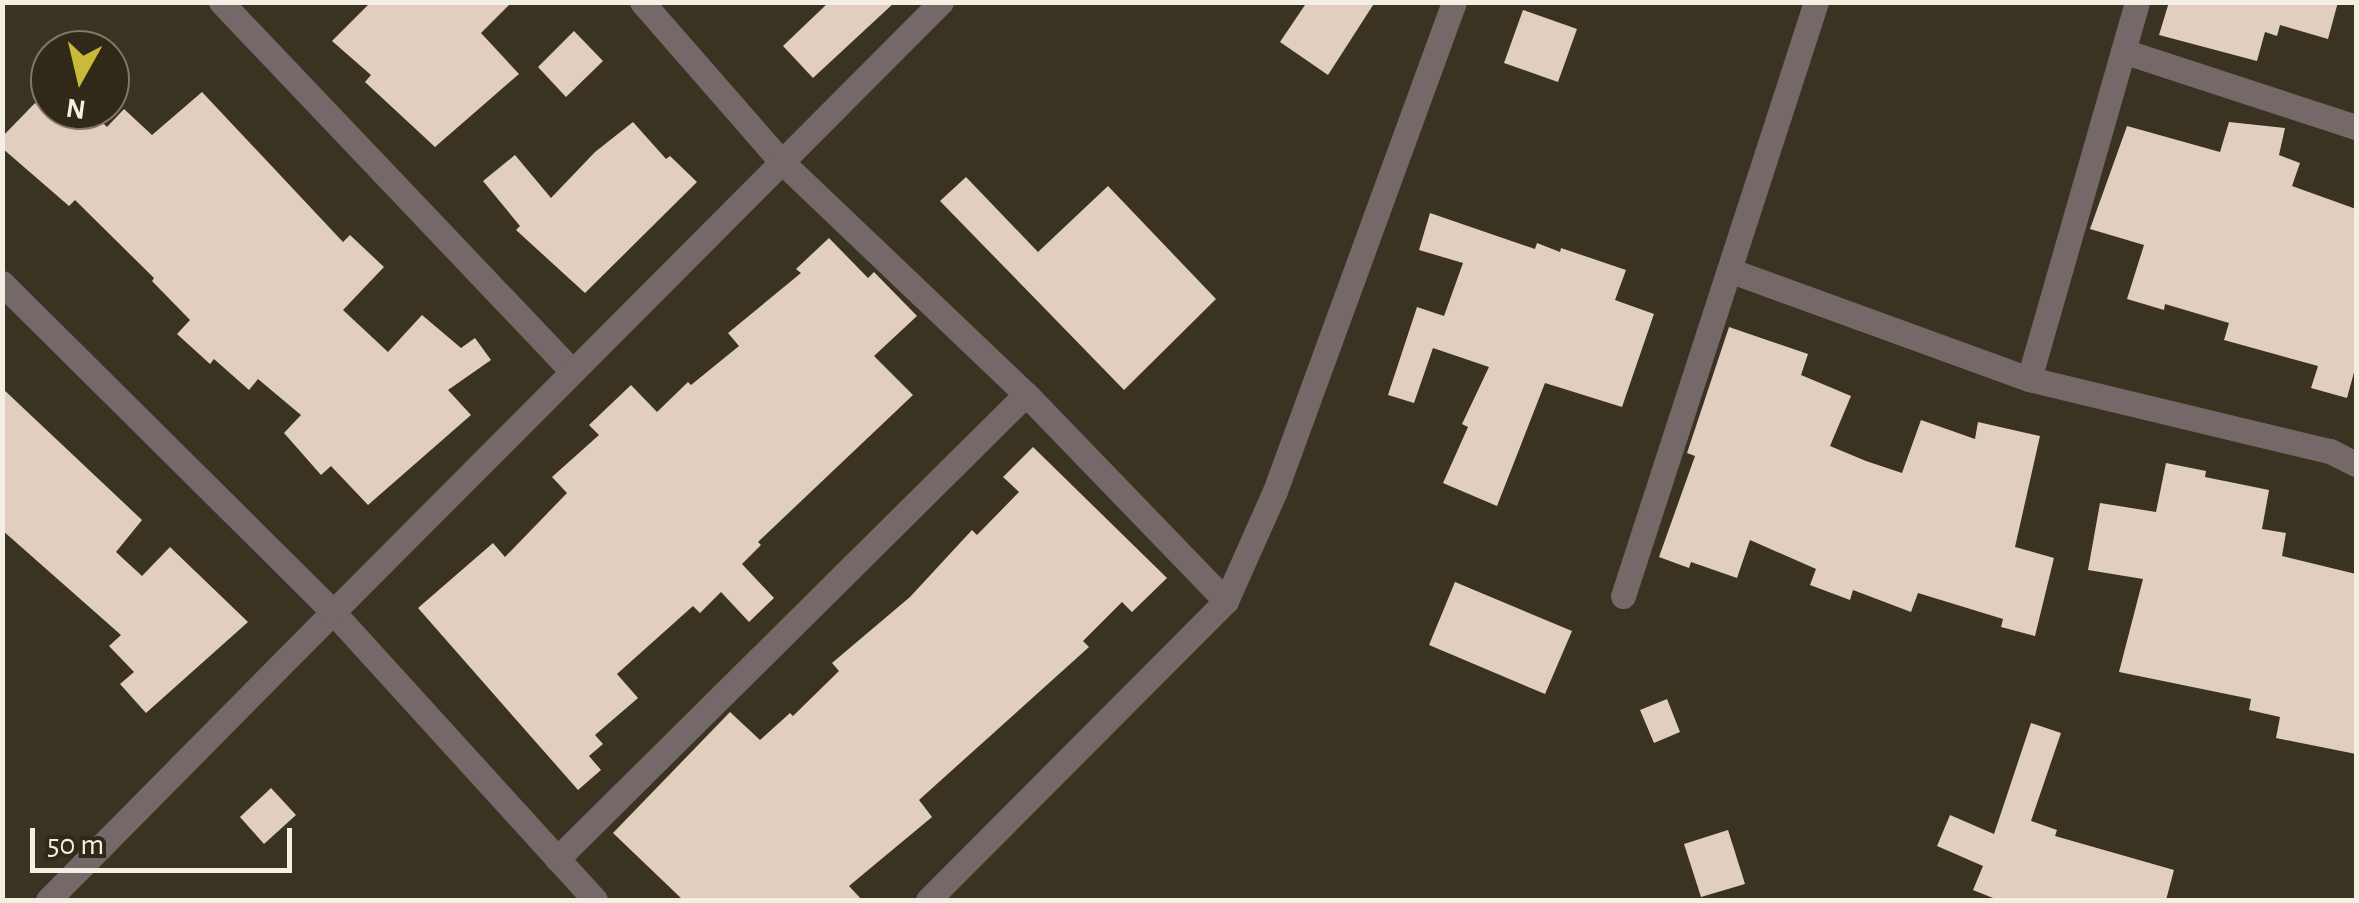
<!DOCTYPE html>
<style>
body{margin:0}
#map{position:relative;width:2359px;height:903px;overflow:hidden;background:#3a3321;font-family:"Alegreya Sans",sans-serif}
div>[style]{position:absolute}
.building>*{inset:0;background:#e2cebe}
.minor>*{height:25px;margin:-12.5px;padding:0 12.5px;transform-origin:12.5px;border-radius:12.5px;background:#746869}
.tertiary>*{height:25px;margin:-12.5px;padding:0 12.5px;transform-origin:12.5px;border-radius:12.5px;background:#746869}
span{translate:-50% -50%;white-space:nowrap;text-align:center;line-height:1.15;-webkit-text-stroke:10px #302917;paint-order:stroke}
.frame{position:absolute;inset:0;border:5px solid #f3efe3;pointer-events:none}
.north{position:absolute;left:30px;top:30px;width:100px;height:100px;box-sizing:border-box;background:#302917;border:2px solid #7e7869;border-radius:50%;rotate:188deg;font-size:28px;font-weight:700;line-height:40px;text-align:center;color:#f3efe3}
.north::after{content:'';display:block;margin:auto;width:35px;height:45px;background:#cbba39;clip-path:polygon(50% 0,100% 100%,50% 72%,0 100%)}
.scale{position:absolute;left:30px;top:828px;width:262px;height:45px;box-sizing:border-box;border:5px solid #f3efe3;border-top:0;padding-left:12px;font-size:30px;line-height:35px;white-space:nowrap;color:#f3efe3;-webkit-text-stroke:8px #302917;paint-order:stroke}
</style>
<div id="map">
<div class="building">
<i style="clip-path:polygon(371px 2px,512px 2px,481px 33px,519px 74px,435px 147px,365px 82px,371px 75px,332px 41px)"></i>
<i style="clip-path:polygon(829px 2px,895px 2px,813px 78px,783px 46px)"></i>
<i style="clip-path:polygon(1307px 2px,1375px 2px,1328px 75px,1280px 42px)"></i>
<i style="clip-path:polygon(2169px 2px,2338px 2px,2328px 39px,2280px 25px,2277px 36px,2265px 32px,2257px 61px,2159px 35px)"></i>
<i style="clip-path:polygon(1523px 10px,1577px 29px,1558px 82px,1504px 63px)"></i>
<i style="clip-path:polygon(574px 31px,603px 61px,566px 97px,538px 67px)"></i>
<i style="clip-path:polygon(202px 92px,343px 242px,350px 235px,384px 267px,343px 310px,388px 352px,422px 315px,461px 348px,475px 338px,491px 360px,448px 390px,471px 415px,368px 505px,331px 466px,321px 475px,284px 433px,301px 415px,258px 379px,249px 390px,214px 359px,210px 364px,177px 334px,190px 320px,152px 281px,154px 278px,75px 200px,69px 206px,2px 148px,2px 137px,35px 103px,43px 110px,89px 110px,107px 127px,124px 109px,152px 135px)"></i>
<i style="clip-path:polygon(633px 122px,666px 159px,670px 156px,697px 182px,585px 293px,516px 230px,520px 226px,483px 181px,515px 155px,551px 198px,595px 152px)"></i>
<i style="clip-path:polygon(2229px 122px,2285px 128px,2279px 155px,2300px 163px,2292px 186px,2356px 209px,2356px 365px,2347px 398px,2311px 388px,2318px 366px,2224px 340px,2229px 323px,2165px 304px,2164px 310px,2127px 299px,2144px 245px,2090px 229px,2127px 126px,2220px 152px)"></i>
<i style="clip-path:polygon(966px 177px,1038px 252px,1108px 186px,1216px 299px,1124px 390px,940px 201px)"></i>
<i style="clip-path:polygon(1430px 213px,1535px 249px,1537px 243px,1560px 252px,1561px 248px,1626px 270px,1615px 300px,1654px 314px,1622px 407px,1545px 383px,1497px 506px,1443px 483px,1468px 427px,1462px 424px,1489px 367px,1433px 348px,1414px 403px,1388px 395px,1417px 307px,1444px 316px,1463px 263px,1419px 250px)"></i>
<i style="clip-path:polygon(829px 238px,868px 278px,874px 272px,917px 316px,874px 356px,913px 395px,758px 542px,761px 545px,742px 564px,774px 598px,749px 622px,721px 592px,700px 613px,693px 606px,617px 674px,638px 698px,595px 735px,603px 744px,589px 756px,601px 770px,578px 790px,418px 608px,493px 543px,505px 557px,567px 493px,552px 477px,599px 435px,589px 425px,631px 385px,657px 412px,688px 382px,691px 385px,739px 346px,728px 333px,801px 273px,796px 269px)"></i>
<i style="clip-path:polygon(1729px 327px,1808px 354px,1801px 375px,1851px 396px,1830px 446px,1866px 461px,1902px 473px,1921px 420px,1975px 439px,1978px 422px,2040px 436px,2015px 547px,2054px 558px,2035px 636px,2001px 627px,2003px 619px,1918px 593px,1911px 612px,1853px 590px,1850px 600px,1810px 585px,1816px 569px,1750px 540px,1737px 578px,1691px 562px,1689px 568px,1659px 557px,1695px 456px,1687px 453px)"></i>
<i style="clip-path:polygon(2px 388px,142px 520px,116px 552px,142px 576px,170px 547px,248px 622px,146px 713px,120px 684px,134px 672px,109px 646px,121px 635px,2px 530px)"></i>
<i style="clip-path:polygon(1033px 447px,1167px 578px,1132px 612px,1122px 602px,1083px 641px,1089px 647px,919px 800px,932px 817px,849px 886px,862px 900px,683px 900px,613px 833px,730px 712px,760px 740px,790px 713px,793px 716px,839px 671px,832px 663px,910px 597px,972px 530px,977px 535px,1019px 492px,1003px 477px)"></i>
<i style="clip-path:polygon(2166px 463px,2206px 471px,2205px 477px,2269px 490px,2262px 529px,2286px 533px,2282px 556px,2356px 574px,2356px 754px,2276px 738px,2280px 717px,2249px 710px,2251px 699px,2119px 672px,2143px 579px,2088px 570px,2100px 503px,2156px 512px)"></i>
<i style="clip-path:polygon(1455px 582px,1572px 631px,1545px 694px,1429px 645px)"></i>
<i style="clip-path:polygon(1667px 699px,1680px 732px,1654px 743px,1640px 710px)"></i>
<i style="clip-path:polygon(2031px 723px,2061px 733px,2031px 821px,2057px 830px,2055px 836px,2174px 870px,2166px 900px,1998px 900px,1973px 890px,1983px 866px,1937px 846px,1950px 815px,1994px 834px)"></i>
<i style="clip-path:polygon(271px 788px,296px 815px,264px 844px,240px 817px)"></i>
<i style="clip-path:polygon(1728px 830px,1745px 884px,1701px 897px,1684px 844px)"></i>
</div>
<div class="minor">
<i style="left:221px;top:2px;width:509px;rotate:46.43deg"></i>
<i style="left:642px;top:2px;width:210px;rotate:48.9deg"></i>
<i style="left:780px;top:160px;width:340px;rotate:43.6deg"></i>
<i style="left:1026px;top:394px;width:288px;rotate:46deg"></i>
<i style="left:2123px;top:51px;width:245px;rotate:18.1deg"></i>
<i style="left:1729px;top:270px;width:319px;rotate:20deg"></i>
<i style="left:2029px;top:379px;width:309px;rotate:13.5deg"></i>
<i style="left:2330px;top:451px;width:29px;rotate:27deg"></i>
<i style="left:2029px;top:379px;width:392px;rotate:-74deg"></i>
<i style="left:1623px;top:596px;width:625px;rotate:-72deg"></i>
<i style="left:557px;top:859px;width:660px;rotate:-44.75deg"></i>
<i style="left:48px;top:900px;width:405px;rotate:-45.3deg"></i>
<i style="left:333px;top:612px;width:389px;rotate:47.7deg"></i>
<i style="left:928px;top:900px;width:422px;rotate:-45.1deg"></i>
<i style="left:1226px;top:601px;width:120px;rotate:-66deg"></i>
<i style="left:1275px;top:491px;width:521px;rotate:-69.89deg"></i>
</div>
<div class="tertiary">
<i style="left:2px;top:283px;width:467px;rotate:44.8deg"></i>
<i style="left:333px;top:612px;width:861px;rotate:-45.09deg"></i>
</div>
<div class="frame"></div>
<div class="north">N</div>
<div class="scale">50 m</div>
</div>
